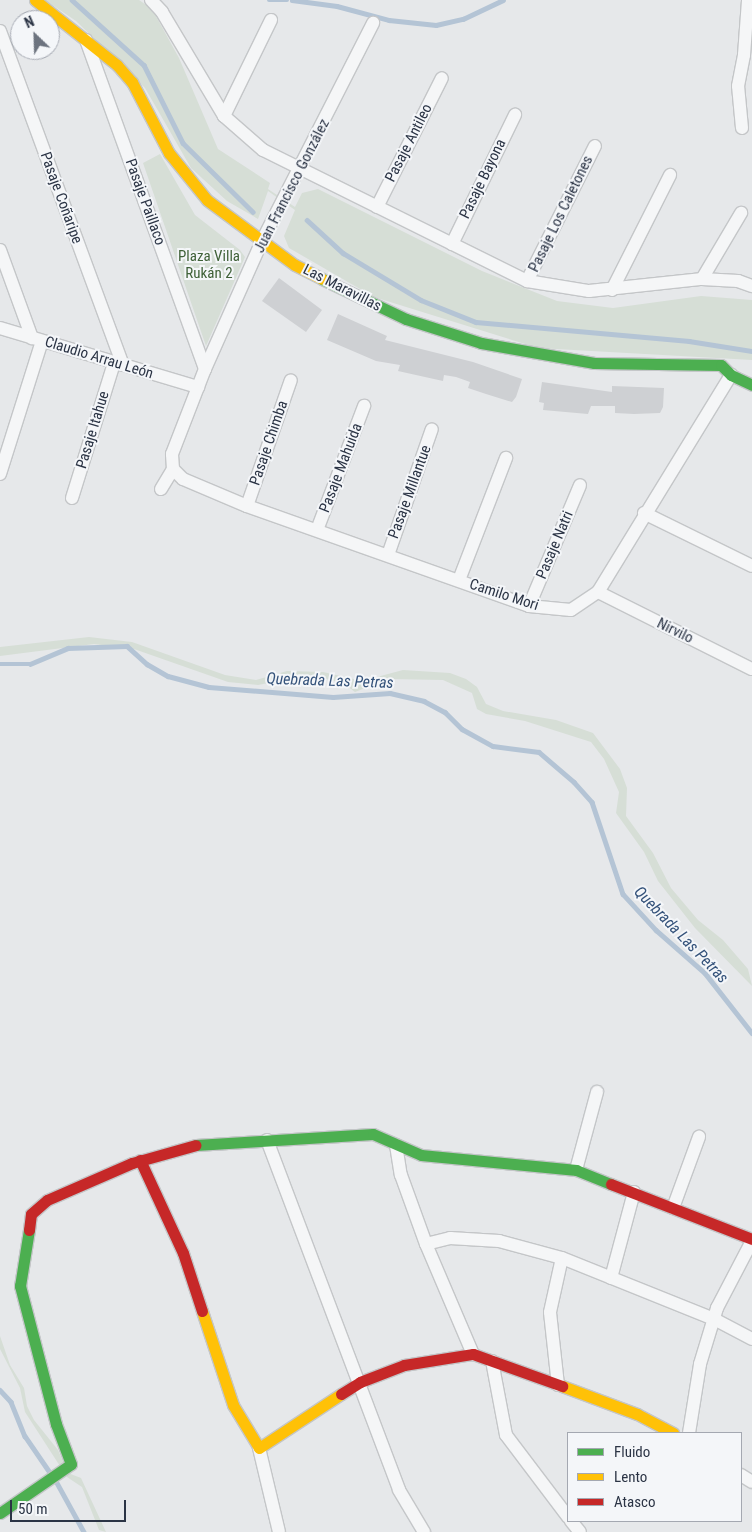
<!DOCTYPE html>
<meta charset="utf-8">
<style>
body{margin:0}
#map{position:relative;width:752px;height:1532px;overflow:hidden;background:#e6e8ea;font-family:"Roboto Condensed",sans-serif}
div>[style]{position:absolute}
.green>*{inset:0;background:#d6ded6}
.stream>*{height:4.5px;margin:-2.25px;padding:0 2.25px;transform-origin:2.25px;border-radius:2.25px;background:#b4c4d5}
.building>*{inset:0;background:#ced0d3}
.roads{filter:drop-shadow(1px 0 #c4c6c8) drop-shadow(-1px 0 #c4c6c8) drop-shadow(0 1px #c4c6c8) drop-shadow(0 -1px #c4c6c8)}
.street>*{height:12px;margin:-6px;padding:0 6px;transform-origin:6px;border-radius:6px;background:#f5f6f7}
.fast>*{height:11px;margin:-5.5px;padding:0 5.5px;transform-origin:5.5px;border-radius:5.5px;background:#4caf50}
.slow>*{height:11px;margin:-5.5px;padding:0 5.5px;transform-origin:5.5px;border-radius:5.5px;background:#ffc107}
.jam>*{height:11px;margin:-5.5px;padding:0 5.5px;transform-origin:5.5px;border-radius:5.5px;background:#c62828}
span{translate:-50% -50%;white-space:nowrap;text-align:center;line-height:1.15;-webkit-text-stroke:4px #f4f6f9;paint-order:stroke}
.street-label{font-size:15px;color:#2b3445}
.park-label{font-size:15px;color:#3f6138}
.water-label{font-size:16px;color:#34527a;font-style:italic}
.legend{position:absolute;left:567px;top:1432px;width:175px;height:90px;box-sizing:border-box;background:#f4f6f9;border:1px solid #a4a8b1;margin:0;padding:6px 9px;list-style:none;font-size:15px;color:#2b3445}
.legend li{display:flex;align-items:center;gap:10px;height:25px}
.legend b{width:25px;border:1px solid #a4a8b1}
.north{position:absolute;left:10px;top:10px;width:50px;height:50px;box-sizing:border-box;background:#f4f6f9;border:1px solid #a4a8b1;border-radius:50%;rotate:336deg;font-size:14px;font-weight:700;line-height:20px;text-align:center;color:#2b3445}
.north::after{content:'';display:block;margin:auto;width:18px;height:22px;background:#6c737f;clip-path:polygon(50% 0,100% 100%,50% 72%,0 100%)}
.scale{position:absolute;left:10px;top:1500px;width:116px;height:22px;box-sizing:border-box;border:2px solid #2b3445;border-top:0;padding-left:6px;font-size:15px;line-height:18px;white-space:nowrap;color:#2b3445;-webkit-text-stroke:4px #f4f6f9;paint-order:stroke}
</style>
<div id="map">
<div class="green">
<i style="clip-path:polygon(45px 0,139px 0,152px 9px,179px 58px,218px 149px,270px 183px,268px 189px,295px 207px,302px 193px,318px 189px,482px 271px,557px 301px,613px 308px,701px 296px,752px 300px,752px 360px,538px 348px,374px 297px,289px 248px,284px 236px,295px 210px,268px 191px,258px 219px,227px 201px,191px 168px,145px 88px,76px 21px)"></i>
<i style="clip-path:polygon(160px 154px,195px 215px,240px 250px,245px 257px,206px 346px,143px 163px)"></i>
<i style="clip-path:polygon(89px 637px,132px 642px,225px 675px,256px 680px,287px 671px,323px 672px,362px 681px,403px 670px,450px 673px,466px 679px,477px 687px,486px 704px,503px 711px,556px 720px,593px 733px,620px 769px,627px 788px,626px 816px,653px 853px,671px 888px,698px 920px,723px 940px,748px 969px,752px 986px,695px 928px,658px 881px,644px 852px,616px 813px,619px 792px,604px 759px,591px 742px,525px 721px,486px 714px,477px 709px,472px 693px,443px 680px,389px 679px,355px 692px,343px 683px,309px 675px,258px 685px,228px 682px,134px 649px,94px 644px,0 656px,0 647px)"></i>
<i style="clip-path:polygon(0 1336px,10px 1365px,24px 1388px,27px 1406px,34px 1420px,58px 1450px,68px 1473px,81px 1478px,106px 1532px,99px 1530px,82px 1487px,67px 1477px,25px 1412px,20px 1388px,0 1349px)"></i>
</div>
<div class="stream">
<i style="left:72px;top:0;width:97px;rotate:42.1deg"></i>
<i style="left:144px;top:65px;width:87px;rotate:63.4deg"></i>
<i style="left:183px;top:143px;width:98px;rotate:44.6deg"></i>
<i style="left:269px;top:0;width:18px"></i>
<i style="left:292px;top:0;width:45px;rotate:7.6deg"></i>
<i style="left:337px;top:6px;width:54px;rotate:15.1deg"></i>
<i style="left:389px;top:20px;width:47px;rotate:6.1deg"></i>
<i style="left:436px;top:25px;width:28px;rotate:-13deg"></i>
<i style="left:463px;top:19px;width:44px;rotate:-25.4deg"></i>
<i style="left:307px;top:220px;width:49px;rotate:42.5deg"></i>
<i style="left:343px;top:253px;width:91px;rotate:31.1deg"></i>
<i style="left:421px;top:300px;width:59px;rotate:21.8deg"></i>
<i style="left:476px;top:322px;width:214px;rotate:5.1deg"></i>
<i style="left:689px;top:341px;width:64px;rotate:9deg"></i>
<i style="left:0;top:664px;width:30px"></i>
<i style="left:30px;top:664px;width:41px;rotate:-22.8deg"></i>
<i style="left:68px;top:648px;width:59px;rotate:-1.9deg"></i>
<i style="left:127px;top:646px;width:27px;rotate:42deg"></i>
<i style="left:147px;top:664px;width:24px;rotate:30deg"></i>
<i style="left:168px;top:676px;width:42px;rotate:15deg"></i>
<i style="left:209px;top:687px;width:124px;rotate:4.6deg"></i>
<i style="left:333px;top:697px;width:57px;rotate:-4deg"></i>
<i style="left:390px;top:693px;width:35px;rotate:13deg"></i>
<i style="left:424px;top:701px;width:24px;rotate:28deg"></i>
<i style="left:445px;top:712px;width:24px;rotate:45deg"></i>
<i style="left:462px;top:729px;width:35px;rotate:29deg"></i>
<i style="left:493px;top:746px;width:46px;rotate:7.4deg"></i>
<i style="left:539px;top:752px;width:46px;rotate:40.6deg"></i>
<i style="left:574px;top:782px;width:27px;rotate:48deg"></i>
<i style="left:592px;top:802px;width:97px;rotate:71.4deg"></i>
<i style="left:623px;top:894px;width:49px;rotate:47.5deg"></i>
<i style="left:656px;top:930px;width:65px;rotate:41.3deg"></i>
<i style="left:705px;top:973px;width:76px;rotate:51.9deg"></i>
<i style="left:0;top:1390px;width:16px;rotate:47deg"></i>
<i style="left:11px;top:1402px;width:37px;rotate:68deg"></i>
<i style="left:25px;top:1436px;width:46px;rotate:55.6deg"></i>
<i style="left:56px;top:1481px;width:58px;rotate:61.2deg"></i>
</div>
<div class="building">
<i style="clip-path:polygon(279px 278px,322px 310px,306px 332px,262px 301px)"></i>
<i style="clip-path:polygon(338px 314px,387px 336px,385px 340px,473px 362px,522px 379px,516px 397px,512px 402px,486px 394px,468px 388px,470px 382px,456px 377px,444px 375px,443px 381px,398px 371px,400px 365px,376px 361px,327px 340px)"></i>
<i style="clip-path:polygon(542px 382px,612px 392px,612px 386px,664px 388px,663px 407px,660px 413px,634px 414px,615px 413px,615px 406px,591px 406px,588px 414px,543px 410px,544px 403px,539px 402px)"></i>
</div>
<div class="roads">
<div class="street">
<i style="left:151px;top:0;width:16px;rotate:47deg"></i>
<i style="left:162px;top:12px;width:121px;rotate:59.2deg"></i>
<i style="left:224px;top:116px;width:52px;rotate:41.1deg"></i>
<i style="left:263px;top:150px;width:295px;rotate:26.4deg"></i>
<i style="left:527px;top:281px;width:63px;rotate:9.2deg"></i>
<i style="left:589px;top:291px;width:114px;rotate:-6.1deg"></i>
<i style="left:702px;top:279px;width:36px;rotate:3deg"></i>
<i style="left:738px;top:281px;width:15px;rotate:20deg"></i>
<i style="left:0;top:31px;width:356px;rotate:69.8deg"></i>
<i style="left:86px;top:40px;width:350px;rotate:70.1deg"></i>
<i style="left:224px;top:116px;width:107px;rotate:-63.9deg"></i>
<i style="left:742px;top:128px;width:42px;rotate:-95.4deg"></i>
<i style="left:738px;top:86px;width:32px;rotate:-79deg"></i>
<i style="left:744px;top:55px;width:55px;rotate:-85.8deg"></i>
<i style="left:377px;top:207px;width:144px;rotate:-63.3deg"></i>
<i style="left:452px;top:244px;width:144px;rotate:-64deg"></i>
<i style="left:0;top:250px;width:94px;rotate:70deg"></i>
<i style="left:702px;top:279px;width:77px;rotate:-59.4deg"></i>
<i style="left:527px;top:281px;width:151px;rotate:-63.3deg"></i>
<i style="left:612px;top:290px;width:129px;rotate:-63.2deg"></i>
<i style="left:0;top:328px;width:207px;rotate:16.6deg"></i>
<i style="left:173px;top:469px;width:14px;rotate:45deg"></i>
<i style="left:183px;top:479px;width:69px;rotate:22.9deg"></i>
<i style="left:247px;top:506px;width:299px;rotate:19.5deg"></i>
<i style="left:529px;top:606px;width:42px;rotate:5.4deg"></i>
<i style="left:571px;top:610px;width:32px;rotate:-34deg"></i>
<i style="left:598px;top:592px;width:255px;rotate:-58.5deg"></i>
<i style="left:0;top:474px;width:139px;rotate:-72.5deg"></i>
<i style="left:161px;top:489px;width:23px;rotate:-59deg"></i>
<i style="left:173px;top:469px;width:15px;rotate:-94deg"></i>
<i style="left:172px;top:454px;width:91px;rotate:-68.8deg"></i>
<i style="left:205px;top:369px;width:140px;rotate:-66deg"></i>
<i style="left:262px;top:241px;width:245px;rotate:-63deg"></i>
<i style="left:72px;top:498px;width:141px;rotate:-72.7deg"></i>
<i style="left:247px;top:506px;width:133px;rotate:-70.8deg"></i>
<i style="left:644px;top:513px;width:120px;rotate:26.1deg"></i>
<i style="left:317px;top:530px;width:133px;rotate:-69.2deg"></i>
<i style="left:388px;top:555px;width:133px;rotate:-70.8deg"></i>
<i style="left:459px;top:580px;width:131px;rotate:-68.9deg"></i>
<i style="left:598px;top:592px;width:172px;rotate:26.6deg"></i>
<i style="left:529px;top:606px;width:131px;rotate:-67.1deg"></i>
<i style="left:267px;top:1140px;width:374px;rotate:69.3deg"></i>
<i style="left:399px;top:1490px;width:49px;rotate:59.2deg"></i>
<i style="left:396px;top:1145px;width:30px;rotate:81deg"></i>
<i style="left:401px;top:1175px;width:73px;rotate:70.1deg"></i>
<i style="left:426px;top:1244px;width:120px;rotate:66.9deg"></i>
<i style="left:576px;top:1170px;width:81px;rotate:-74.9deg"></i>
<i style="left:673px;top:1208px;width:76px;rotate:-69.9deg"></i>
<i style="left:426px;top:1244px;width:25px;rotate:-14deg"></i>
<i style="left:450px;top:1238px;width:49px;rotate:3.5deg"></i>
<i style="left:499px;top:1241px;width:65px;rotate:15.1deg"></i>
<i style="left:562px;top:1258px;width:164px;rotate:21.9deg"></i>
<i style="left:714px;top:1319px;width:43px;rotate:27.8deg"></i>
<i style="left:611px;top:1278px;width:89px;rotate:-75deg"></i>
<i style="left:492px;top:1361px;width:75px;rotate:79.3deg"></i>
<i style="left:506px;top:1435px;width:103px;rotate:52.9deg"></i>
<i style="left:558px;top:1385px;width:73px;rotate:-96.3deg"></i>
<i style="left:550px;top:1312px;width:55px;rotate:-77.5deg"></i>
<i style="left:689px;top:1433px;width:70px;rotate:-80.9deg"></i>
<i style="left:700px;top:1364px;width:59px;rotate:-73.1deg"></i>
<i style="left:717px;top:1308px;width:76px;rotate:-62.4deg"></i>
<i style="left:259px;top:1448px;width:86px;rotate:76.6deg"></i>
<i style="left:741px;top:1475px;width:13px;rotate:32deg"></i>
<i style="left:571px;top:1521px;width:14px;rotate:51deg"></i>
</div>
<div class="fast">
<i style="left:322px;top:279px;width:93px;rotate:25.5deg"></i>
<i style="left:406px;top:319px;width:79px;rotate:17.7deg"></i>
<i style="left:481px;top:343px;width:115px;rotate:10deg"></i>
<i style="left:594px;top:363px;width:127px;rotate:0.9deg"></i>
<i style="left:721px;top:365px;width:14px;rotate:45deg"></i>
<i style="left:731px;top:375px;width:23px;rotate:25deg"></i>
<i style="left:196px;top:1145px;width:177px;rotate:-3.6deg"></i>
<i style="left:373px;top:1134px;width:52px;rotate:23.6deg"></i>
<i style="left:421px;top:1155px;width:156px;rotate:5.5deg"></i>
<i style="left:576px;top:1170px;width:38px;rotate:22deg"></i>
<i style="left:0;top:1513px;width:86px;rotate:-34.6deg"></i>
<i style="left:71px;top:1464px;width:43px;rotate:-110.6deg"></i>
<i style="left:56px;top:1424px;width:143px;rotate:-104.6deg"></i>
<i style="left:20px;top:1286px;width:57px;rotate:-80.9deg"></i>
</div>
<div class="slow">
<i style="left:35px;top:0;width:105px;rotate:38.4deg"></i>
<i style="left:117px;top:65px;width:23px;rotate:49deg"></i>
<i style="left:132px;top:82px;width:80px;rotate:62.5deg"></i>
<i style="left:169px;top:153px;width:60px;rotate:51deg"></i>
<i style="left:207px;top:200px;width:109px;rotate:36.5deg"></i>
<i style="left:295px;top:265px;width:30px;rotate:27deg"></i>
<i style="left:202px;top:1311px;width:99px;rotate:71.7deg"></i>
<i style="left:233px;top:1405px;width:50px;rotate:58.8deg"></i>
<i style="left:259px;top:1448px;width:98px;rotate:-33.4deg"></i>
<i style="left:562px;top:1386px;width:80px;rotate:20.5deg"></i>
<i style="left:637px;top:1414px;width:41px;rotate:27.8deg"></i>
</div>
<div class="jam">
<i style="left:140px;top:1160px;width:102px;rotate:65.2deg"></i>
<i style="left:183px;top:1253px;width:61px;rotate:71.9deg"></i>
<i style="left:611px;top:1184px;width:151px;rotate:21.3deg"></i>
<i style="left:29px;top:1230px;width:16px;rotate:-83deg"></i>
<i style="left:31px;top:1214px;width:21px;rotate:-41deg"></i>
<i style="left:47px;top:1200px;width:93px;rotate:-23.5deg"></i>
<i style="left:132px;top:1163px;width:66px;rotate:-15.7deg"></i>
<i style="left:341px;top:1394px;width:22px;rotate:-32deg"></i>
<i style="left:360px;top:1382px;width:47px;rotate:-21.1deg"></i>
<i style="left:404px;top:1365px;width:70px;rotate:-9.1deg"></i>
<i style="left:473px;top:1354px;width:95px;rotate:19.8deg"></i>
</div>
</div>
<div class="street-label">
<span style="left:409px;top:143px;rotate:-63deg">Pasaje Antileo</span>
<span style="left:483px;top:179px;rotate:-64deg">Pasaje Bayona</span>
<span style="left:292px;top:186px;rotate:-63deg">Juan Francisco González</span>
<span style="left:61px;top:198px;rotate:70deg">Pasaje Coñaripe</span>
<span style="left:145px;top:202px;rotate:70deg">Pasaje Paillaco</span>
<span style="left:561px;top:214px;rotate:-64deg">Pasaje Los Caletones</span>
<span style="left:342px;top:288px;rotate:27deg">Las Maravillas</span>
<span style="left:99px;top:358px;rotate:17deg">Claudio Arrau León</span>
<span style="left:93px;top:430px;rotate:-73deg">Pasaje Itahue</span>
<span style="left:269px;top:443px;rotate:-71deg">Pasaje Chimba</span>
<span style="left:341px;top:468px;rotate:-69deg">Pasaje Mahuida</span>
<span style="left:410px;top:492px;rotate:-70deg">Pasaje Millantue</span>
<span style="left:555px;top:545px;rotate:-67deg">Pasaje Natri</span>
<span style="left:504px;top:595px;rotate:18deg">Camilo Mori</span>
<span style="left:675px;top:631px;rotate:26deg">Nirvilo</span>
</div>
<div class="park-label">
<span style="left:209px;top:265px">Plaza Villa<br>Rukán 2</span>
</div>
<div class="water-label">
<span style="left:330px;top:681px;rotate:2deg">Quebrada Las Petras</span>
<span style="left:681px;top:935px;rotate:46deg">Quebrada Las Petras</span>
</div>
<ul class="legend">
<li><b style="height:6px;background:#4caf50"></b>Fluido</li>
<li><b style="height:6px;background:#ffc107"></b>Lento</li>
<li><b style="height:6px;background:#c62828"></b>Atasco</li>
</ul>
<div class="north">N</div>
<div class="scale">50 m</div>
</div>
